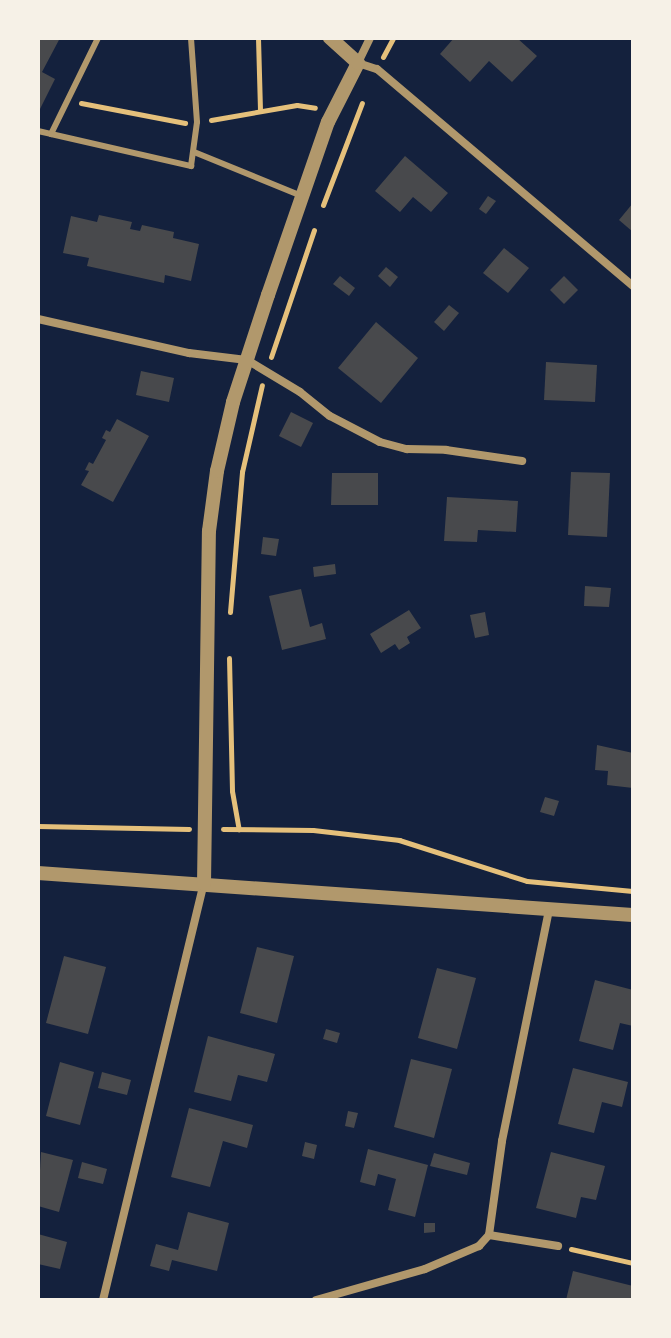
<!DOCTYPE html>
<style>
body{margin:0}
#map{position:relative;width:671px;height:1338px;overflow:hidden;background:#14213d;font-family:"Asap Condensed",sans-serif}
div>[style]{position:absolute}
.building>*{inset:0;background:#48494c}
.path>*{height:5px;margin:-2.5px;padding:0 2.5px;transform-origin:2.5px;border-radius:2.5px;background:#e5c07b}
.service>*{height:6px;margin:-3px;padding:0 3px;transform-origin:3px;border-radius:3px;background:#b1986c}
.minor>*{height:8px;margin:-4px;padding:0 4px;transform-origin:4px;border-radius:4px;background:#b1986c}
.tertiary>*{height:14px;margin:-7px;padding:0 7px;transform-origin:7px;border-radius:7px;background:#b1986c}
span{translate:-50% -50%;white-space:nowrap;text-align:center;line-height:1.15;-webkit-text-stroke:7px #f6f1e7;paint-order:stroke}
.frame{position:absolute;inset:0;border:40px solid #f6f1e7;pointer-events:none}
</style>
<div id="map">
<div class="building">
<i style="clip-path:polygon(38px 38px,60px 38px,42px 72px,55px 79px,38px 113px)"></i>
<i style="clip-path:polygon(454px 38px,517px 38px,537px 56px,512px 82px,489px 61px,470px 82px,440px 54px)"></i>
<i style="clip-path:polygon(405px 156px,448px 193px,431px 212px,413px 197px,400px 212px,375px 191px)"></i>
<i style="clip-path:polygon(488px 196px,496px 201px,486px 214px,479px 209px)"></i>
<i style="clip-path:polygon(633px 203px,633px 232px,619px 220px)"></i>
<i style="clip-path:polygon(99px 215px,132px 222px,130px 229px,140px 231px,142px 225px,174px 232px,173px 238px,199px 244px,191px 281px,165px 275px,164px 283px,87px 266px,89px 258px,63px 253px,71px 216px,97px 222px)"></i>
<i style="clip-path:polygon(504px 248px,529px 268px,508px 293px,483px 273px)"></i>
<i style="clip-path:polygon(386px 267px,398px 277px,390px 287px,378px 276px)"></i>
<i style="clip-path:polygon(340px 276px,355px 288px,349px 296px,333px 284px)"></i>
<i style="clip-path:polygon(564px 276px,578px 290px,564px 304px,550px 290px)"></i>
<i style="clip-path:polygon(449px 305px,459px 313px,444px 331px,434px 322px)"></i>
<i style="clip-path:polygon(376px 322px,418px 358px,381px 403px,338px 368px)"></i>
<i style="clip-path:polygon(546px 362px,597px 365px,595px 402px,544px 400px)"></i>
<i style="clip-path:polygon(141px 371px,174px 378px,169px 402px,136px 395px)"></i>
<i style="clip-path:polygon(291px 412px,313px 423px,301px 447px,279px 436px)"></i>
<i style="clip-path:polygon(117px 419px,149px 436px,113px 502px,81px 485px,89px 471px,85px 470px,89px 462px,93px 464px,106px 440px,102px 438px,106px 430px,110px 432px)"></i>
<i style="clip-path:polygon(571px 472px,610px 473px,607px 537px,568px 535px)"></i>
<i style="clip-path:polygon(332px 473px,378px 473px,378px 505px,331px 505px)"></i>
<i style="clip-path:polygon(447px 497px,518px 501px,516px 532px,478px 530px,477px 542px,444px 541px)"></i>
<i style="clip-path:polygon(263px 537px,279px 539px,276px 556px,261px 554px)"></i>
<i style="clip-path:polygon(335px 564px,336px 574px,314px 577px,313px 567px)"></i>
<i style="clip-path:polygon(585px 586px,611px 588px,609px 607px,584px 606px)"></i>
<i style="clip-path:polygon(301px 589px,310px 627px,322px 623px,326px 639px,282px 650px,269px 596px)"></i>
<i style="clip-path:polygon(409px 610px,421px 628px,407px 637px,410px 643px,399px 650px,395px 644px,381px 653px,370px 634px)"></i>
<i style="clip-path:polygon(485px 612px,489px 635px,475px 638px,470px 615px)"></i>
<i style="clip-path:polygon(597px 745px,633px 753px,633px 788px,607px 785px,608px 771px,595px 770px)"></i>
<i style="clip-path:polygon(545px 797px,559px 801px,554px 816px,540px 812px)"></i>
<i style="clip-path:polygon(257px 947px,294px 956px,277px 1023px,240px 1013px)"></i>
<i style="clip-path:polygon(64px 956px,106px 967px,88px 1034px,46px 1023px)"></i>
<i style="clip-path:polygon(437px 968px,476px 978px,457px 1049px,418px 1038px)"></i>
<i style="clip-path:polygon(595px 980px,633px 990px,633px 1026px,620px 1023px,613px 1050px,579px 1041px)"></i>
<i style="clip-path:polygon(326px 1029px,340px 1033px,337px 1043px,323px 1039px)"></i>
<i style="clip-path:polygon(208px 1036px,275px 1054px,267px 1082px,238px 1075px,231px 1101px,194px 1092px)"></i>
<i style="clip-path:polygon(411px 1059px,452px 1069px,434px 1138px,394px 1127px)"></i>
<i style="clip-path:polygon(60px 1062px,94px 1072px,80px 1125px,46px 1116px)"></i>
<i style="clip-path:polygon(573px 1068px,628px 1082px,622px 1107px,602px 1102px,594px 1133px,558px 1124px)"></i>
<i style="clip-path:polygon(102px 1072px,131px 1080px,127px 1095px,98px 1088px)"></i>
<i style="clip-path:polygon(189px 1108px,253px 1125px,247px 1148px,223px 1141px,210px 1187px,171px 1177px)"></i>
<i style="clip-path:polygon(348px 1111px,358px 1113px,354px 1128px,345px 1126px)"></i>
<i style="clip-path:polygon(305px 1142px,317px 1145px,314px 1159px,302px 1156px)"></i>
<i style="clip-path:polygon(368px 1149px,428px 1165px,415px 1217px,388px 1210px,396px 1179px,378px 1174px,375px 1186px,360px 1182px)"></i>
<i style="clip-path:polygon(41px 1152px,73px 1160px,59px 1212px,38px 1206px)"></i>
<i style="clip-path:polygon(551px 1152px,605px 1166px,596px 1200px,581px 1197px,576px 1218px,536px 1208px)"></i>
<i style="clip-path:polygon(434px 1153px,470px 1163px,467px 1175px,430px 1166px)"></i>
<i style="clip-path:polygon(82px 1162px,107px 1169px,103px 1184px,78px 1178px)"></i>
<i style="clip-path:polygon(188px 1212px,229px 1223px,217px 1271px,172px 1260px,169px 1271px,150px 1266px,156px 1244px,178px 1250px)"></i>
<i style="clip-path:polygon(424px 1223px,435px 1223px,435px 1232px,424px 1233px)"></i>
<i style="clip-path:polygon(38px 1234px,67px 1242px,60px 1269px,38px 1264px)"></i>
<i style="clip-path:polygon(573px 1271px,633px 1286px,633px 1300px,566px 1300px)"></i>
</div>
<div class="path">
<i style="left:258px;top:38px;width:72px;rotate:88.4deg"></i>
<i style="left:383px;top:57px;width:21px;rotate:-62deg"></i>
<i style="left:81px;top:103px;width:106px;rotate:10.9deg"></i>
<i style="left:211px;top:120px;width:87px;rotate:-9.9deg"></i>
<i style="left:297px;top:105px;width:18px;rotate:9deg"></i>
<i style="left:323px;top:205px;width:109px;rotate:-69.1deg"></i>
<i style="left:271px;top:357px;width:134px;rotate:-71.3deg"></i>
<i style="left:230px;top:612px;width:141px;rotate:-85.1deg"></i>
<i style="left:242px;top:472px;width:89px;rotate:-77.1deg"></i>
<i style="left:229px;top:658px;width:133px;rotate:88.7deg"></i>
<i style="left:232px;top:791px;width:39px;rotate:80deg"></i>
<i style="left:38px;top:826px;width:151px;rotate:1.1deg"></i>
<i style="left:223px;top:829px;width:90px;rotate:0.6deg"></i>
<i style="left:313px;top:830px;width:87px;rotate:6.6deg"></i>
<i style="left:399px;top:840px;width:134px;rotate:17.8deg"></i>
<i style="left:527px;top:881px;width:106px;rotate:5.4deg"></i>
<i style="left:571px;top:1249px;width:64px;rotate:12.7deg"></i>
</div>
<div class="service">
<i style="left:38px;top:131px;width:13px;rotate:13deg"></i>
<i style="left:51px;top:134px;width:107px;rotate:-63.9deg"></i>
<i style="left:51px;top:134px;width:144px;rotate:12.9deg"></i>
<i style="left:191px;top:166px;width:44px;rotate:-82.2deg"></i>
<i style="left:197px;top:122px;width:84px;rotate:-94.1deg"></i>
<i style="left:194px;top:152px;width:117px;rotate:22.2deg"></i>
</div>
<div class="minor">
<i style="left:370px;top:38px;width:28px;rotate:116deg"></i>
<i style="left:358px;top:63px;width:20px;rotate:18deg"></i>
<i style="left:377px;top:69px;width:336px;rotate:40.3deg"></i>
<i style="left:38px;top:319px;width:155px;rotate:12.7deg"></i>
<i style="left:189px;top:353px;width:58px;rotate:6.9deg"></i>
<i style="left:247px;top:360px;width:62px;rotate:31.1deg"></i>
<i style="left:300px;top:392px;width:38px;rotate:39deg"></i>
<i style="left:330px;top:416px;width:56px;rotate:27.5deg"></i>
<i style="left:380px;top:442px;width:28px;rotate:15deg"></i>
<i style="left:407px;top:449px;width:39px;rotate:1deg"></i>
<i style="left:446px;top:450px;width:77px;rotate:8.2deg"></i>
<i style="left:489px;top:1235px;width:70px;rotate:9.1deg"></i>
<i style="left:103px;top:1300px;width:428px;rotate:-76.4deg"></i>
<i style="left:316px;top:1300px;width:113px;rotate:-15.9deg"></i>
<i style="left:425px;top:1269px;width:59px;rotate:-23.1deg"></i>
<i style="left:479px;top:1246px;width:15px;rotate:-48deg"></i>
<i style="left:489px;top:1235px;width:95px;rotate:-82.1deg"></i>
<i style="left:502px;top:1141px;width:236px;rotate:-78.5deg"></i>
</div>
<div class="tertiary">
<i style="left:38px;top:873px;width:596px;rotate:4.04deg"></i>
<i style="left:204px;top:884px;width:353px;rotate:-89.2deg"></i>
<i style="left:209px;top:531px;width:61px;rotate:-82.4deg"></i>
<i style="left:217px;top:471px;width:71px;rotate:-76.9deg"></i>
<i style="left:233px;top:402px;width:113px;rotate:-71.9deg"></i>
<i style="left:268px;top:295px;width:183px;rotate:-70.9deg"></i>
<i style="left:328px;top:122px;width:66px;rotate:-63deg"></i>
<i style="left:358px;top:63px;width:38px;rotate:-138deg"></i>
</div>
<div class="frame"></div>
</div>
